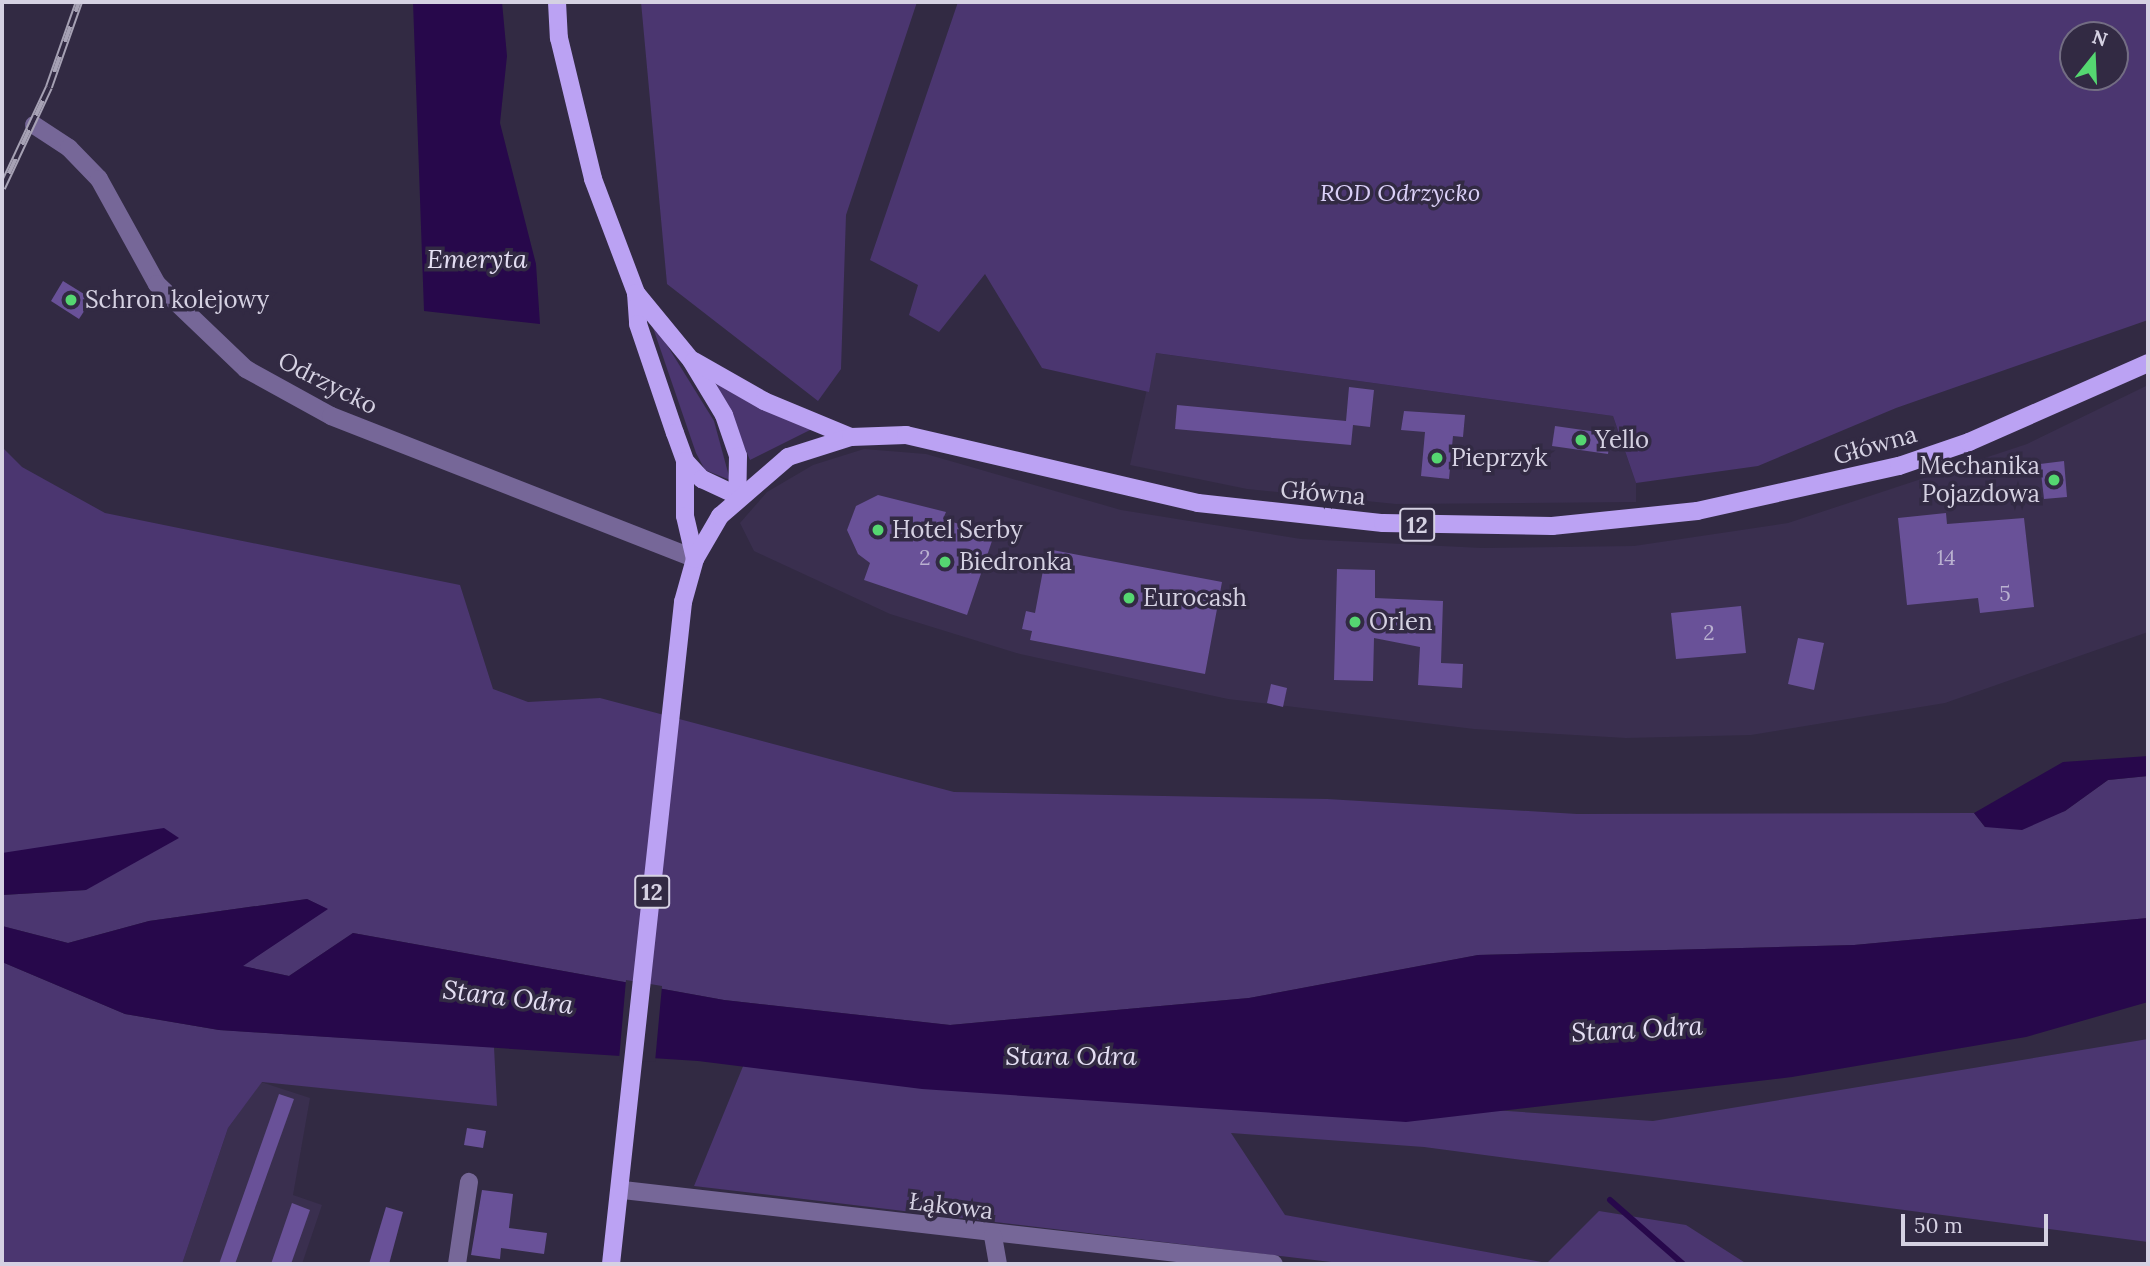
<!DOCTYPE html>
<meta charset="utf-8">
<style>
body{margin:0}
#map{position:relative;width:2150px;height:1266px;overflow:hidden;background:#322a43;font-family:Lora,serif}
div>[style]{position:absolute}
.built>*{inset:0;background:#3a2f4f}
.green>*{inset:0;background:#4b3670}
.water>*{inset:0;background:#27084b}
.pier>*{inset:0;background:#322a43}
.stream>*{height:6px;margin:-3px;padding:0 3px;transform-origin:3px;border-radius:3px;background:#27084b}
.building>*{inset:0;background:#695198}
.minor>*{height:18px;margin:-9px;padding:0 9px;transform-origin:9px;border-radius:9px;background:#766798}
.major>*{height:18px;margin:-9px;padding:0 9px;transform-origin:9px;border-radius:9px;background:#bba2f3}
.rail>*{height:8px;margin-top:-4px;transform-origin:0;background:repeating-linear-gradient(90deg,#322a43 0 16px,#a6a1b4 0 32px);box-sizing:border-box;border-block:2px solid #a6a1b4}
.dots>*{width:19px;height:19px;translate:-50% -50%;box-sizing:border-box;border:4px solid #322a43;border-radius:50%}
span{translate:-50% -50%;white-space:nowrap;text-align:center;line-height:1.15;-webkit-text-stroke:7px #322a43;paint-order:stroke}
.number-label{font-size:21px;color:#bab1d0}
.number-label span{-webkit-text-stroke-width:0}
.shield-label span{padding:2px 5px;background:#322a43;border:2px solid;border-radius:5px;-webkit-text-stroke-width:0}
.shield-label{font-size:23px;color:#d5d1e2;font-weight:700}
.park-label{font-size:24px;color:#dacff7;font-style:italic}
.poi-label{font-size:24px;color:#d5d1e2}
.left{translate:0 -50%;text-align:left}
.right{translate:-100% -50%;text-align:right}
.street-label{font-size:24px;color:#d5d1e2}
.water-label{font-size:26px;color:#e4def3;font-style:italic}
.frame{position:absolute;inset:0;border:4px solid #d5d1e2;pointer-events:none}
.north{position:absolute;left:2059px;top:21px;width:70px;height:70px;box-sizing:border-box;background:#322a43;border:2px solid #736d83;border-radius:50%;rotate:18deg;font-size:19px;font-weight:700;line-height:28px;text-align:center;color:#d5d1e2}
.north::after{content:'';display:block;margin:auto;width:24px;height:32px;background:#55d671;clip-path:polygon(50% 0,100% 100%,50% 72%,0 100%)}
.scale{position:absolute;left:1901px;top:1214px;width:147px;height:32px;box-sizing:border-box;border:4px solid #d5d1e2;border-top:0;padding-left:9px;font-size:21px;line-height:24px;white-space:nowrap;color:#d5d1e2;-webkit-text-stroke:5px #322a43;paint-order:stroke}
</style>
<div id="map">
<div class="built">
<i style="clip-path:polygon(1155px 353px,1613px 416px,1636px 483px,1636px 502px,1396px 504px,1247px 489px,1130px 465px)"></i>
<i style="clip-path:polygon(2148px 385px,2148px 632px,1945px 703px,1751px 735px,1626px 738px,1474px 729px,1228px 699px,1020px 654px,890px 614px,754px 551px,740px 523px,767px 492px,813px 465px,864px 449px,926px 454px,1121px 510px,1301px 539px,1482px 548px,1634px 546px,1788px 523px,2027px 444px)"></i>
<i style="clip-path:polygon(261px 1082px,310px 1098px,293px 1195px,322px 1205px,302px 1264px,182px 1264px,228px 1128px)"></i>
</div>
<div class="green">
<i style="clip-path:polygon(641px 2px,917px 2px,846px 215px,841px 369px,818px 401px,667px 284px)"></i>
<i style="clip-path:polygon(evenodd,958px 2px,2148px 2px,2148px 320px,1896px 408px,1758px 466px,1636px 483px,1613px 416px,1156px 353px,1149px 392px,1042px 368px,985px 274px,939px 332px,909px 315px,918px 285px,870px 260px,958px 2px,2073px 35px,2115px 35px,2115px 77px,2073px 77px,2073px 35px)"></i>
<i style="clip-path:polygon(649px 316px,714px 421px,730px 480px,705px 470px,696px 453px)"></i>
<i style="clip-path:polygon(716px 383px,812px 429px,750px 460px)"></i>
<i style="clip-path:polygon(2px 447px,22px 467px,105px 513px,460px 585px,493px 689px,528px 702px,600px 698px,954px 792px,1327px 799px,1577px 814px,1974px 813px,1985px 827px,2065px 811px,2108px 780px,2148px 776px,2148px 918px,1854px 945px,1478px 955px,1249px 998px,950px 1025px,724px 1000px,353px 933px,289px 976px,242px 966px,327px 909px,307px 899px,149px 921px,68px 943px,2px 926px,2px 895px,86px 890px,2px 853px)"></i>
<i style="clip-path:polygon(2px 962px,125px 1014px,219px 1030px,494px 1047px,497px 1106px,262px 1082px,228px 1128px,182px 1264px,2px 1264px)"></i>
<i style="clip-path:polygon(2148px 1039px,2148px 1242px,1424px 1147px,1231px 1133px,1285px 1215px,1547px 1263px,1599px 1211px,1686px 1225px,1747px 1264px,1348px 1264px,694px 1186px,746px 1059px,1653px 1121px)"></i>
</div>
<div class="water">
<i style="clip-path:polygon(413px 2px,502px 2px,507px 56px,500px 123px,536px 264px,540px 324px,424px 311px)"></i>
<i style="clip-path:polygon(2148px 756px,2148px 776px,2108px 780px,2065px 811px,2022px 830px,1985px 827px,1974px 813px,2063px 762px)"></i>
<i style="clip-path:polygon(164px 828px,179px 838px,86px 890px,2px 895px,2px 853px)"></i>
<i style="clip-path:polygon(307px 899px,328px 909px,243px 966px,289px 976px,353px 933px,724px 1000px,950px 1025px,1249px 998px,1478px 955px,1854px 945px,2148px 918px,2148px 1002px,2026px 1037px,1792px 1077px,1406px 1122px,922px 1089px,698px 1061px,219px 1030px,125px 1014px,2px 962px,2px 926px,68px 943px,149px 921px)"></i>
</div>
<div class="pier">
<i style="clip-path:polygon(626px 980px,662px 986px,655px 1062px,619px 1060px)"></i>
</div>
<div class="stream">
<i style="left:1610px;top:1200px;width:97px;rotate:41.2deg"></i>
</div>
<div class="building">
<i style="clip-path:polygon(63px 281px,92px 299px,79px 319px,51px 301px)"></i>
<i style="clip-path:polygon(1349px 387px,1374px 390px,1370px 427px,1353px 425px,1351px 445px,1175px 429px,1177px 405px,1346px 421px)"></i>
<i style="clip-path:polygon(1404px 411px,1465px 415px,1463px 437px,1453px 436px,1449px 479px,1421px 476px,1425px 432px,1401px 430px)"></i>
<i style="clip-path:polygon(1555px 426px,1611px 434px,1608px 454px,1552px 446px)"></i>
<i style="clip-path:polygon(2064px 461px,2067px 497px,2044px 499px,2040px 464px)"></i>
<i style="clip-path:polygon(878px 495px,946px 512px,943px 519px,994px 535px,967px 615px,864px 580px,870px 563px,858px 554px,847px 530px,856px 506px)"></i>
<i style="clip-path:polygon(1946px 513px,1947px 524px,2024px 518px,2034px 607px,1980px 613px,1978px 598px,1907px 605px,1898px 518px)"></i>
<i style="clip-path:polygon(1047px 549px,1222px 582px,1205px 674px,1030px 640px,1032px 631px,1022px 629px,1026px 611px,1035px 613px)"></i>
<i style="clip-path:polygon(1337px 569px,1375px 570px,1375px 598px,1443px 601px,1441px 663px,1463px 664px,1462px 688px,1418px 685px,1420px 647px,1374px 638px,1373px 681px,1334px 680px)"></i>
<i style="clip-path:polygon(1741px 606px,1746px 653px,1676px 659px,1671px 613px)"></i>
<i style="clip-path:polygon(1798px 638px,1824px 643px,1814px 690px,1788px 684px)"></i>
<i style="clip-path:polygon(1271px 684px,1287px 688px,1283px 707px,1267px 703px)"></i>
<i style="clip-path:polygon(279px 1094px,294px 1099px,235px 1264px,219px 1264px)"></i>
<i style="clip-path:polygon(467px 1128px,486px 1131px,483px 1148px,464px 1145px)"></i>
<i style="clip-path:polygon(482px 1190px,513px 1194px,509px 1228px,547px 1233px,544px 1254px,501px 1248px,500px 1259px,471px 1255px)"></i>
<i style="clip-path:polygon(292px 1203px,310px 1210px,291px 1264px,271px 1264px)"></i>
<i style="clip-path:polygon(386px 1207px,403px 1212px,389px 1264px,369px 1264px)"></i>
</div>
<div class="minor">
<i style="left:34px;top:125px;width:42px;rotate:33.3deg"></i>
<i style="left:69px;top:148px;width:43px;rotate:45.9deg"></i>
<i style="left:99px;top:179px;width:120px;rotate:61.1deg"></i>
<i style="left:157px;top:284px;width:123px;rotate:43.7deg"></i>
<i style="left:246px;top:369px;width:97px;rotate:28.9deg"></i>
<i style="left:331px;top:416px;width:391px;rotate:21.4deg"></i>
<i style="left:623px;top:1190px;width:655px;rotate:6.49deg"></i>
<i style="left:993px;top:1236px;width:28px;rotate:80deg"></i>
<i style="left:457px;top:1264px;width:83px;rotate:-81.7deg"></i>
</div>
<div class="major">
<i style="left:557px;top:2px;width:36px;rotate:87deg"></i>
<i style="left:559px;top:38px;width:145px;rotate:76.4deg"></i>
<i style="left:593px;top:179px;width:122px;rotate:69.3deg"></i>
<i style="left:636px;top:293px;width:31px;rotate:86deg"></i>
<i style="left:638px;top:324px;width:115px;rotate:71.3deg"></i>
<i style="left:675px;top:433px;width:30px;rotate:70deg"></i>
<i style="left:685px;top:461px;width:25px;rotate:47deg"></i>
<i style="left:702px;top:479px;width:38px;rotate:25deg"></i>
<i style="left:636px;top:293px;width:87px;rotate:50.6deg"></i>
<i style="left:691px;top:360px;width:64px;rotate:59deg"></i>
<i style="left:724px;top:415px;width:43px;rotate:71.1deg"></i>
<i style="left:738px;top:456px;width:39px;rotate:91deg"></i>
<i style="left:694px;top:361px;width:81px;rotate:29.7deg"></i>
<i style="left:764px;top:401px;width:94px;rotate:22.5deg"></i>
<i style="left:685px;top:461px;width:55px;rotate:90deg"></i>
<i style="left:685px;top:516px;width:44px;rotate:76.9deg"></i>
<i style="left:611px;top:1264px;width:666px;rotate:-83.79deg"></i>
<i style="left:683px;top:602px;width:45px;rotate:-74.4deg"></i>
<i style="left:695px;top:559px;width:50px;rotate:-59.8deg"></i>
<i style="left:720px;top:516px;width:90px;rotate:-40.9deg"></i>
<i style="left:788px;top:457px;width:66px;rotate:-17.6deg"></i>
<i style="left:851px;top:437px;width:55px;rotate:-2.1deg"></i>
<i style="left:906px;top:435px;width:300px;rotate:13.1deg"></i>
<i style="left:1198px;top:503px;width:186px;rotate:6.2deg"></i>
<i style="left:1383px;top:523px;width:169px;rotate:1deg"></i>
<i style="left:1552px;top:526px;width:146px;rotate:-5.9deg"></i>
<i style="left:1697px;top:511px;width:207px;rotate:-12.6deg"></i>
<i style="left:1899px;top:466px;width:74px;rotate:-18.9deg"></i>
<i style="left:1969px;top:442px;width:196px;rotate:-23.8deg"></i>
</div>
<div class="rail">
<i style="left:2px;top:188px;width:111px;rotate:-65deg"></i>
<i style="left:49px;top:87px;width:90px;rotate:-70.6deg"></i>
</div>
<div class="dots">
<i style="left:71px;top:300px;background:#55d671"></i>
<i style="left:1581px;top:440px;background:#55d671"></i>
<i style="left:1437px;top:458px;background:#55d671"></i>
<i style="left:2054px;top:480px;background:#55d671"></i>
<i style="left:878px;top:530px;background:#55d671"></i>
<i style="left:945px;top:562px;background:#55d671"></i>
<i style="left:1129px;top:598px;background:#55d671"></i>
<i style="left:1355px;top:622px;background:#55d671"></i>
</div>
<div class="number-label">
<span style="left:925px;top:558px">2</span>
<span style="left:1946px;top:558px">14</span>
<span style="left:2005px;top:594px">5</span>
<span style="left:1709px;top:633px">2</span>
</div>
<div class="shield-label">
<span style="left:1417px;top:525px">12</span>
<span style="left:652px;top:892px">12</span>
</div>
<div class="park-label">
<span style="left:1400px;top:193px">ROD Odrzycko</span>
</div>
<div class="poi-label">
<span class="left" style="left:85px;top:300px">Schron kolejowy</span>
<span class="left" style="left:1595px;top:440px">Yello</span>
<span class="left" style="left:1451px;top:458px">Pieprzyk</span>
<span class="right" style="left:2040px;top:480px">Mechanika<br>Pojazdowa</span>
<span class="left" style="left:892px;top:530px">Hotel Serby</span>
<span class="left" style="left:959px;top:562px">Biedronka</span>
<span class="left" style="left:1143px;top:598px">Eurocash</span>
<span class="left" style="left:1369px;top:622px">Orlen</span>
</div>
<div class="street-label">
<span style="left:328px;top:383px;rotate:27deg">Odrzycko</span>
<span style="left:1875px;top:445px;rotate:-16deg">Główna</span>
<span style="left:1323px;top:493px;rotate:5deg">Główna</span>
<span style="left:951px;top:1206px;rotate:7deg">Łąkowa</span>
</div>
<div class="water-label">
<span style="left:477px;top:259px">Emeryta</span>
<span style="left:508px;top:997px;rotate:7deg">Stara Odra</span>
<span style="left:1637px;top:1029px;rotate:-3deg">Stara Odra</span>
<span style="left:1071px;top:1056px">Stara Odra</span>
</div>
<div class="frame"></div>
<div class="north">N</div>
<div class="scale">50 m</div>
</div>
